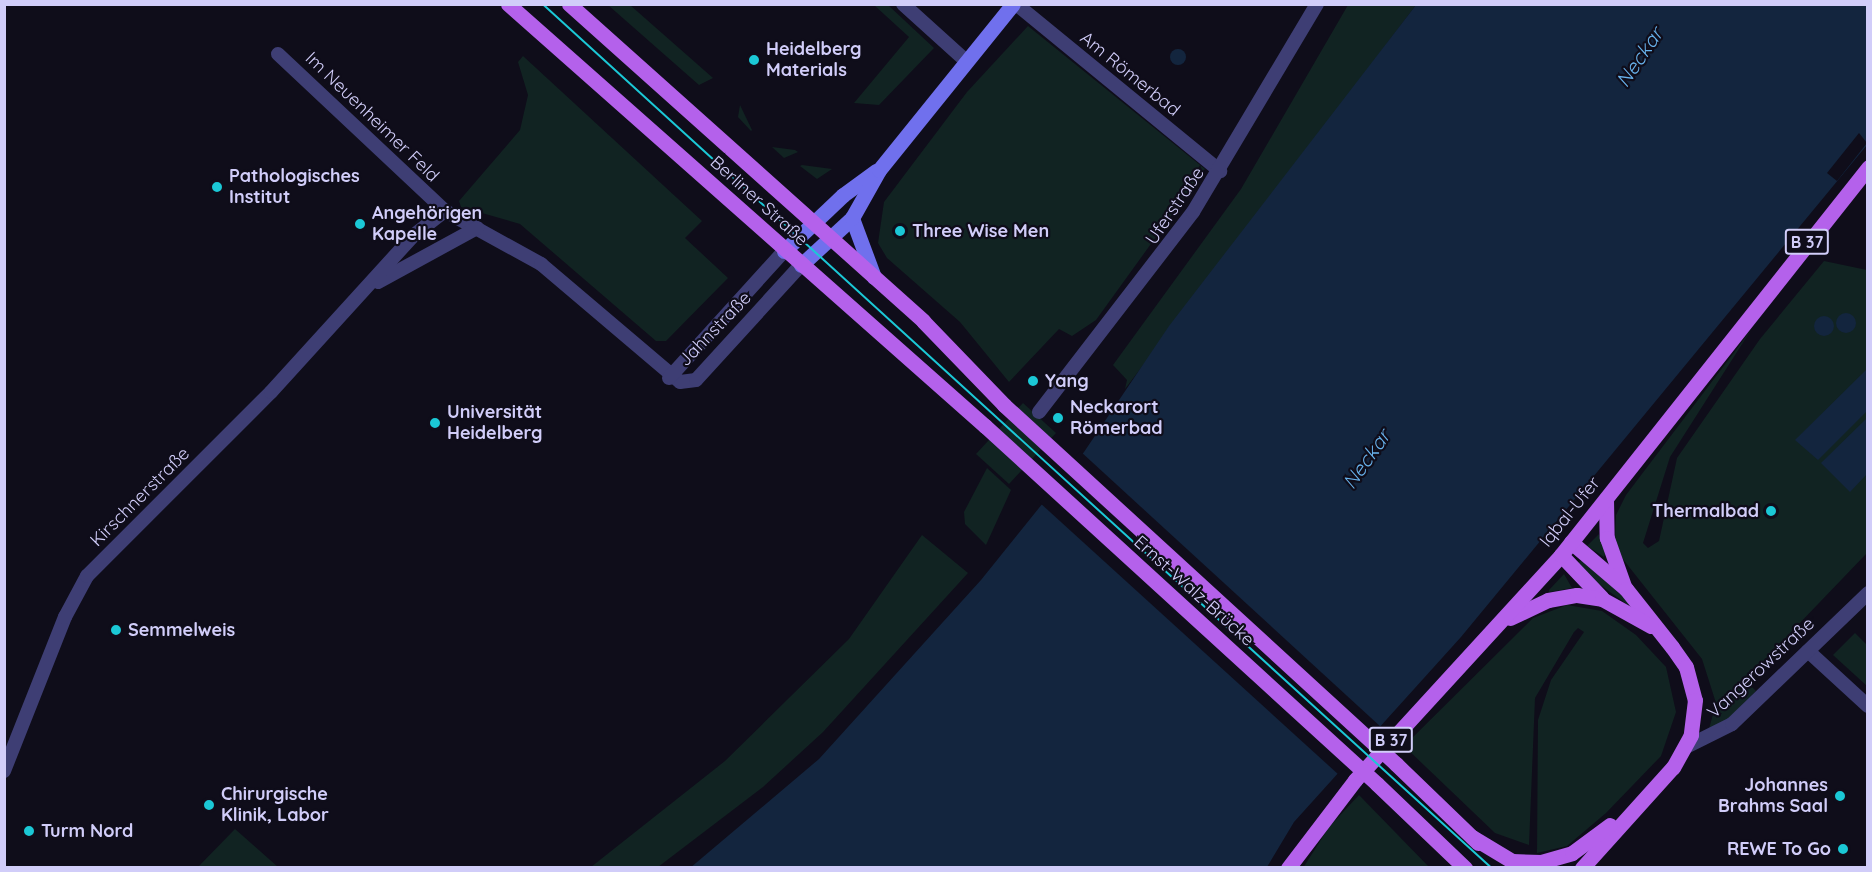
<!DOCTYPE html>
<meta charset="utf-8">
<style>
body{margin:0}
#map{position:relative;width:1872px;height:872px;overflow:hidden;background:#0f0d1a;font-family:Quicksand,sans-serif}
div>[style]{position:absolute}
.green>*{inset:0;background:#112322}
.water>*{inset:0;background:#13253e}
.round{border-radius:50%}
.pier>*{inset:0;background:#0f0d1a}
.street>*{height:14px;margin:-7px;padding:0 7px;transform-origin:7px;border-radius:7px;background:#3e3e74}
.secondary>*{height:15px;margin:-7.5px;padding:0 7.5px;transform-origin:7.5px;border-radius:7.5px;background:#7070ed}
.primary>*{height:15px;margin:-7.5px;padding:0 7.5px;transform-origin:7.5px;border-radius:7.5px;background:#b461eb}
.tram>*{height:1.5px;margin:-0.75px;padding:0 0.75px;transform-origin:0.75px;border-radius:0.75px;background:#1bc8d6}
.primary-bridge>*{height:15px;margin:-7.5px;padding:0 7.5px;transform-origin:7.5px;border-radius:7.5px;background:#b461eb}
.dots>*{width:16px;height:16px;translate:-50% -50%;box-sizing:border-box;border:3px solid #0f0d1a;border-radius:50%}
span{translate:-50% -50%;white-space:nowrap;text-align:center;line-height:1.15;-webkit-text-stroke:4.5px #0f0d1a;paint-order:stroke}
.shield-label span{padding:2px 4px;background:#0f0d1a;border:2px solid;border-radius:4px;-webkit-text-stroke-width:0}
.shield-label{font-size:16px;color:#d1cdf9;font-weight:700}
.poi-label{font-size:18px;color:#d1cdf9;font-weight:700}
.left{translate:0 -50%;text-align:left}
.right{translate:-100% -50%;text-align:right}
.street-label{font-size:18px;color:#d1cdf9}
.water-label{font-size:20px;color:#68b2ec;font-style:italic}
.frame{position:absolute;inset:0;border:6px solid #d1cdf9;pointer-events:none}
</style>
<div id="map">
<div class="green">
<i style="clip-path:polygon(608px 5px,630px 5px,713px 78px,699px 85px)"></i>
<i style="clip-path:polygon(874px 5px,888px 5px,934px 48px,879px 105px,854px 103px,909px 37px)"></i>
<i style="clip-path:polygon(1348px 5px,1416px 5px,1125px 389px,1127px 380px,1113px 365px,1241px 189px)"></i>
<i style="clip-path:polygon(1028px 26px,1205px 169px,1096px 320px,1072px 336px,1059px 329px,1009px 382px,960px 322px,887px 258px,878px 243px,884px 202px,967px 92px)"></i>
<i style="clip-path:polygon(523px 56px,702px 221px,685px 238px,728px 278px,666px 341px,656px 341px,520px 224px,461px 207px,459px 201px,520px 130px,528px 95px,518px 62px)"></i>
<i style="clip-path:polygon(740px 105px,752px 130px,751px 131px,738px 117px)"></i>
<i style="clip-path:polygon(772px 147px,795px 150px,798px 152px,784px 158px)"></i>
<i style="clip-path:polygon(800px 166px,802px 165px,832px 169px,817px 179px)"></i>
<i style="clip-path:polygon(1824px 261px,1867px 270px,1867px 553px,1745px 680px,1756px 691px,1716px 731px,1709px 729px,1716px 703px,1702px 659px,1622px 558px,1615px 540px,1616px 515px,1626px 495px,1751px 330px,1670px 457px,1643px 543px,1648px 548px,1659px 541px,1677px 458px,1760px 339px)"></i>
<i style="clip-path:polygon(1023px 403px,1056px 433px,1009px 484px,976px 454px)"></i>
<i style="clip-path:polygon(987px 468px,1011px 490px,986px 545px,965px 524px,964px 512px)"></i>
<i style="clip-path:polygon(1599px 534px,1605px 554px,1604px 557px,1587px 546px)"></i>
<i style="clip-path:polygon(922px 535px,968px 573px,823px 732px,763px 787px,658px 867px,591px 867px,725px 761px,849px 639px)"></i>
<i style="clip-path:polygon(1584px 560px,1628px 601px,1628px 605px,1585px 574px,1578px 562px)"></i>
<i style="clip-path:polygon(1564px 574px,1572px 588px,1549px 592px,1549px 590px)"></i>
<i style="clip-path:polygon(1567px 605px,1602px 611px,1636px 635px,1666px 667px,1676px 712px,1661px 756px,1606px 813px,1567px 846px,1537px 853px,1538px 720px,1551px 680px,1584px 632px,1578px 628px,1574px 632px,1535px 698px,1529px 845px,1495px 833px,1404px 746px,1533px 618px)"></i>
<i style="clip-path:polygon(1855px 633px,1867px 645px,1867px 686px,1833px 655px)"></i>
<i style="clip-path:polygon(1359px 795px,1429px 867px,1303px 868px,1329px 827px)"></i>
<i style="clip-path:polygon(235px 829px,278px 867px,198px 867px)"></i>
</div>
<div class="water">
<i style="clip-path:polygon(1416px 5px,1867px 5px,1867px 145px,1461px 637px,1294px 822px,1267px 867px,690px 868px,819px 759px,981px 580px,1084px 452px,1169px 326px)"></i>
<i class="round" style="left:1170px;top:49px;width:16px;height:16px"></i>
<i class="round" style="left:1836px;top:313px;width:20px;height:20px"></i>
<i class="round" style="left:1814px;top:316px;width:20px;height:20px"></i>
<i style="clip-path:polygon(1867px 369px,1867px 411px,1818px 460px,1795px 440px)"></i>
<i style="clip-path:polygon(1867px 418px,1867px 474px,1850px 492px,1821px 463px)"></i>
</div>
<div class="pier">
<i style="clip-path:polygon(1859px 133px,1867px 143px,1837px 181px,1827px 173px)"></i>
<i style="clip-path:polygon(1080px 451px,1382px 728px,1339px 775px,1039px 502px)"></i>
</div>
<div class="street">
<i style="left:903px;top:4px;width:85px;rotate:42.1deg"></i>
<i style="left:1016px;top:4px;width:264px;rotate:39.3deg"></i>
<i style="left:278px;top:54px;width:229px;rotate:43.2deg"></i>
<i style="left:445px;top:211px;width:110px;rotate:28.9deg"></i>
<i style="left:541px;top:264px;width:182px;rotate:40.3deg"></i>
<i style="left:680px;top:382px;width:16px;rotate:-7deg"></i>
<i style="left:696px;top:380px;width:156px;rotate:-47.6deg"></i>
<i style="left:378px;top:282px;width:113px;rotate:-28.6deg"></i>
<i style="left:669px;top:378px;width:171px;rotate:-47.8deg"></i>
<i style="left:1039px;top:412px;width:252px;rotate:-52.4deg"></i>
<i style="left:1193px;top:212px;width:242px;rotate:-59.2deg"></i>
<i style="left:1808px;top:651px;width:81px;rotate:42.5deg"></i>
<i style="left:1686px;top:747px;width:51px;rotate:-26.6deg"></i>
<i style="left:1732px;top:724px;width:189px;rotate:-43.9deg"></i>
<i style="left:4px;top:771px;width:166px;rotate:-68.4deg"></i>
<i style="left:65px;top:617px;width:47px;rotate:-61.8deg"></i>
<i style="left:87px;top:576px;width:260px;rotate:-45deg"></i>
<i style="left:271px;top:392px;width:212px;rotate:-47.7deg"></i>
<i style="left:414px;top:235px;width:39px;rotate:-38deg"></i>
</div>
<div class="secondary">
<i style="left:852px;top:218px;width:63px;rotate:69.6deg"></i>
<i style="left:784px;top:251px;width:81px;rotate:-43.5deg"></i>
<i style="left:843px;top:195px;width:41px;rotate:-36deg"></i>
<i style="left:801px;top:265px;width:69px;rotate:-42.7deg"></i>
<i style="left:852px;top:218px;width:55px;rotate:-60.6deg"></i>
<i style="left:879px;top:170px;width:213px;rotate:-51.1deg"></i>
</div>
<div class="primary">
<i style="left:508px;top:4px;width:637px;rotate:41.5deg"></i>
<i style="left:569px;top:4px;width:475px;rotate:41.8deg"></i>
<i style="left:923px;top:321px;width:117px;rotate:46deg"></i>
<i style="left:1606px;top:499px;width:39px;rotate:89deg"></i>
<i style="left:1607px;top:538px;width:51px;rotate:70.5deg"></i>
<i style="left:1571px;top:542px;width:72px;rotate:40.5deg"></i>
<i style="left:1626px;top:589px;width:74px;rotate:51.6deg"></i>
<i style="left:1672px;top:647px;width:24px;rotate:55deg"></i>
<i style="left:1686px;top:667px;width:34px;rotate:75deg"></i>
<i style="left:1695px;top:700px;width:35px;rotate:97deg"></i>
<i style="left:1691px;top:735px;width:37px;rotate:119deg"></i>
<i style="left:1673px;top:767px;width:136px;rotate:132deg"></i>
<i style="left:1561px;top:555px;width:59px;rotate:46.4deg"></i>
<i style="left:1510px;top:618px;width:42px;rotate:-25.3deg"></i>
<i style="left:1548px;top:600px;width:29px;rotate:-10deg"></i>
<i style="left:1577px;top:595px;width:25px;rotate:9deg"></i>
<i style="left:1602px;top:599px;width:56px;rotate:28.9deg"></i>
<i style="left:1396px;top:764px;width:114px;rotate:43.9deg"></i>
<i style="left:1377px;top:784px;width:122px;rotate:43.7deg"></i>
<i style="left:1472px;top:837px;width:47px;rotate:31deg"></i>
<i style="left:1512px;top:861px;width:29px;rotate:2deg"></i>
<i style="left:1541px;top:862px;width:32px;rotate:-16deg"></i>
<i style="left:1572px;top:853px;width:47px;rotate:-36.4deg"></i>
<i style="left:1288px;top:868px;width:111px;rotate:-52.7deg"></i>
<i style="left:1355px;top:780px;width:305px;rotate:-47.5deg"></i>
<i style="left:1561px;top:555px;width:495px;rotate:-51.6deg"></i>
</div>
<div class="tram">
<i style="left:543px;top:4px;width:1283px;rotate:42.32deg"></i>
</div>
<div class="primary-bridge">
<i style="left:1004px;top:405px;width:532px;rotate:42.48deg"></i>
<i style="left:985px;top:426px;width:531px;rotate:42.4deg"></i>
</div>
<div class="dots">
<i style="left:754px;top:60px;background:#1bc8d6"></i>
<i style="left:217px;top:187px;background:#1bc8d6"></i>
<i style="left:360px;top:224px;background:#1bc8d6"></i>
<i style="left:900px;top:231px;background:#1bc8d6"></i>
<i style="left:1033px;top:381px;background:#1bc8d6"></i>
<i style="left:1058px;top:418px;background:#1bc8d6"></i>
<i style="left:435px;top:423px;background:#1bc8d6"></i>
<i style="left:1771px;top:511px;background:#1bc8d6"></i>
<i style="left:116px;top:630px;background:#1bc8d6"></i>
<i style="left:1840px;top:796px;background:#1bc8d6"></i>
<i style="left:209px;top:805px;background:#1bc8d6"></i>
<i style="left:29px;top:831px;background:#1bc8d6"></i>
<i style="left:1843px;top:849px;background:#1bc8d6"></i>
</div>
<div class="shield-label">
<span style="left:1807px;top:242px">B 37</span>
<span style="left:1391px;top:740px">B 37</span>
</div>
<div class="poi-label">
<span class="left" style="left:766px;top:60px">Heidelberg<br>Materials</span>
<span class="left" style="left:229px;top:187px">Pathologisches<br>Institut</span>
<span class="left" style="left:372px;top:224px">Angehörigen<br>Kapelle</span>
<span class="left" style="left:912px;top:231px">Three Wise Men</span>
<span class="left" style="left:1045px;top:381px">Yang</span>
<span class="left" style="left:1070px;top:418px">Neckarort<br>Römerbad</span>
<span class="left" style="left:447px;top:423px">Universität<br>Heidelberg</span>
<span class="right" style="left:1759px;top:511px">Thermalbad</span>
<span class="left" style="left:128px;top:630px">Semmelweis</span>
<span class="right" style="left:1828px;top:796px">Johannes<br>Brahms Saal</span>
<span class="left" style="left:221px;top:805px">Chirurgische<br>Klinik, Labor</span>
<span class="left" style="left:41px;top:831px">Turm Nord</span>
<span class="right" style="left:1831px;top:849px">REWE To Go</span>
</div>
<div class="street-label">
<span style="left:1130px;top:74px;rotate:39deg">Am Römerbad</span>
<span style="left:372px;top:117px;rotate:44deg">Im Neuenheimer Feld</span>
<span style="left:759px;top:201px;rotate:42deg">Berliner Straße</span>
<span style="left:1175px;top:206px;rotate:-56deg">Uferstraße</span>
<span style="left:715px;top:329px;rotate:-46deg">Jahnstraße</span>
<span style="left:140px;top:497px;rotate:-45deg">Kirschnerstraße</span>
<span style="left:1570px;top:512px;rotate:-51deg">Iqbal-Ufer</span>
<span style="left:1194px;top:591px;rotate:42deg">Ernst-Walz-Brücke</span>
<span style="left:1761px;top:668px;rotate:-43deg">Vangerowstraße</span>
</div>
<div class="water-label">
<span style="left:1639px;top:57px;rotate:-56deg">Neckar</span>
<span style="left:1366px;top:459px;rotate:-55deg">Neckar</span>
</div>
<div class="frame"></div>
</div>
